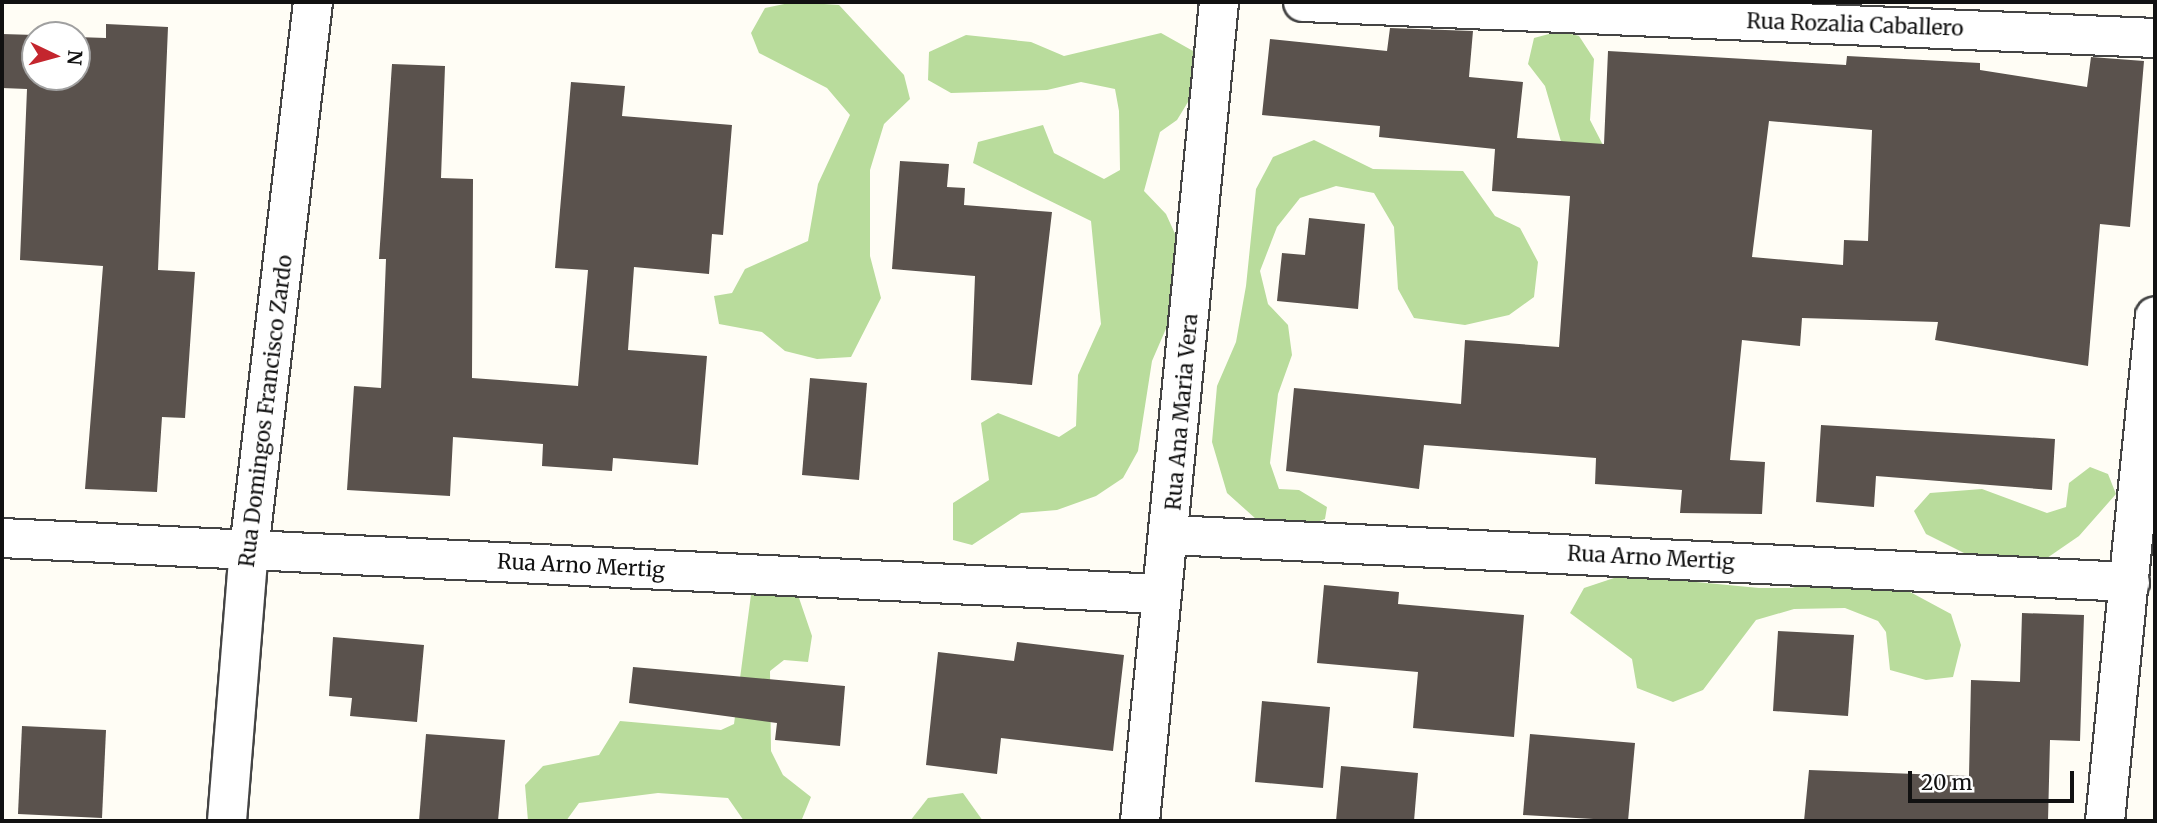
<!DOCTYPE html>
<style>
body{margin:0}
#map{position:relative;width:2157px;height:823px;overflow:hidden;background:#fffdf5;font-family:Merriweather,serif}
div>[style]{position:absolute}
.forest>*{inset:0;background:#b9dc9c}
.building>*{inset:0;background:#5a524d}
.roads{filter:drop-shadow(2px 0 #444) drop-shadow(-2px 0 #444) drop-shadow(0 2px #444) drop-shadow(0 -2px #444)}
.street>*{height:38px;margin:-19px;padding:0 19px;transform-origin:19px;border-radius:19px;background:#fff}
span{translate:-50% -50%;white-space:nowrap;text-align:center;line-height:1.15;-webkit-text-stroke:7px #fff;paint-order:stroke}
.street-label{font-size:21px;color:#111}
.frame{position:absolute;inset:0;border:4px solid #111;pointer-events:none}
.north{position:absolute;left:21px;top:21px;width:70px;height:70px;box-sizing:border-box;background:#fff;border:2px solid #a0a0a0;border-radius:50%;rotate:95deg;font-size:19px;font-weight:700;line-height:28px;text-align:center;color:#111}
.north::after{content:'';display:block;margin:auto;width:24px;height:32px;background:#c4262e;clip-path:polygon(50% 0,100% 100%,50% 72%,0 100%)}
.scale{position:absolute;left:1908px;top:771px;width:166px;height:32px;box-sizing:border-box;border:4px solid #111;border-top:0;padding-left:9px;font-size:21px;line-height:24px;white-space:nowrap;color:#111;-webkit-text-stroke:5px #fff;paint-order:stroke}
</style>
<div id="map">
<div class="forest">
<i style="clip-path:polygon(794px 2px,839px 5px,904px 75px,910px 99px,884px 124px,870px 170px,870px 256px,881px 298px,851px 357px,817px 359px,785px 351px,762px 332px,719px 324px,714px 296px,732px 293px,745px 269px,808px 241px,818px 184px,850px 115px,827px 88px,759px 53px,751px 33px,765px 8px)"></i>
<i style="clip-path:polygon(1560px 31px,1579px 36px,1594px 59px,1590px 120px,1604px 147px,1564px 152px,1545px 86px,1528px 64px,1534px 38px)"></i>
<i style="clip-path:polygon(1161px 33px,1202px 56px,1202px 79px,1177px 120px,1160px 132px,1144px 191px,1166px 214px,1181px 247px,1168px 324px,1152px 361px,1138px 451px,1123px 478px,1096px 496px,1057px 510px,1021px 513px,972px 545px,953px 540px,953px 503px,989px 480px,981px 423px,998px 413px,1059px 437px,1076px 426px,1078px 375px,1101px 324px,1091px 221px,973px 163px,978px 142px,1043px 125px,1054px 153px,1104px 179px,1120px 170px,1119px 111px,1115px 89px,1081px 82px,1047px 90px,951px 93px,928px 80px,929px 52px,966px 35px,1031px 42px,1064px 56px)"></i>
<i style="clip-path:polygon(1314px 140px,1373px 169px,1463px 171px,1495px 216px,1520px 228px,1538px 262px,1534px 297px,1509px 315px,1465px 325px,1414px 318px,1398px 289px,1394px 227px,1374px 193px,1336px 186px,1300px 198px,1277px 227px,1260px 271px,1268px 304px,1288px 325px,1292px 355px,1278px 394px,1270px 463px,1279px 489px,1299px 490px,1327px 507px,1325px 519px,1301px 528px,1256px 519px,1227px 493px,1212px 442px,1217px 386px,1236px 342px,1246px 286px,1256px 189px,1273px 157px)"></i>
<i style="clip-path:polygon(2090px 467px,2108px 474px,2116px 494px,2079px 536px,2047px 558px,1964px 553px,1926px 534px,1914px 511px,1930px 493px,1982px 489px,2047px 513px,2066px 507px,2069px 483px)"></i>
<i style="clip-path:polygon(1623px 575px,1759px 588px,1792px 588px,1824px 577px,1886px 579px,1951px 614px,1961px 645px,1953px 677px,1926px 680px,1890px 670px,1886px 632px,1878px 621px,1845px 608px,1794px 609px,1756px 620px,1703px 690px,1673px 702px,1637px 688px,1632px 659px,1570px 613px,1584px 588px)"></i>
<i style="clip-path:polygon(752px 587px,778px 587px,799px 598px,812px 636px,808px 662px,784px 660px,770px 671px,771px 751px,783px 775px,811px 797px,802px 819px,744px 821px,728px 798px,658px 793px,579px 803px,566px 821px,528px 821px,525px 785px,543px 766px,599px 755px,620px 721px,721px 730px,734px 724px)"></i>
<i style="clip-path:polygon(963px 793px,983px 821px,910px 821px,928px 798px)"></i>
</div>
<div class="building">
<i style="clip-path:polygon(106px 24px,168px 27px,158px 270px,195px 272px,185px 418px,162px 417px,157px 492px,85px 489px,103px 266px,20px 260px,27px 89px,2px 88px,2px 34px,35px 35px,35px 77px,77px 77px,77px 37px,106px 38px)"></i>
<i style="clip-path:polygon(evenodd,1390px 28px,1473px 31px,1469px 77px,1523px 82px,1517px 138px,1604px 144px,1608px 51px,1846px 65px,1847px 56px,1980px 63px,1980px 70px,2087px 87px,2091px 57px,2144px 61px,2130px 227px,2100px 224px,2088px 366px,1935px 340px,1938px 322px,1802px 318px,1800px 346px,1742px 340px,1730px 460px,1765px 462px,1762px 514px,1680px 513px,1682px 490px,1595px 484px,1596px 458px,1424px 445px,1419px 489px,1286px 471px,1294px 388px,1461px 404px,1465px 340px,1559px 347px,1570px 196px,1492px 191px,1495px 149px,1379px 137px,1380px 126px,1262px 115px,1270px 39px,1387px 51px,1390px 28px,1769px 121px,1872px 130px,1868px 241px,1844px 240px,1843px 265px,1752px 257px,1769px 121px)"></i>
<i style="clip-path:polygon(392px 64px,445px 66px,441px 178px,473px 179px,472px 378px,578px 386px,588px 270px,555px 268px,571px 82px,625px 86px,622px 116px,732px 125px,723px 235px,712px 234px,709px 274px,634px 267px,628px 350px,707px 356px,698px 465px,613px 458px,612px 471px,542px 466px,543px 444px,453px 437px,450px 496px,347px 490px,354px 386px,381px 388px,386px 259px,379px 259px)"></i>
<i style="clip-path:polygon(900px 161px,949px 164px,947px 187px,965px 188px,964px 205px,1052px 212px,1032px 385px,971px 380px,975px 276px,892px 269px)"></i>
<i style="clip-path:polygon(1309px 218px,1365px 224px,1358px 309px,1277px 301px,1282px 253px,1305px 255px)"></i>
<i style="clip-path:polygon(810px 378px,867px 383px,859px 480px,802px 475px)"></i>
<i style="clip-path:polygon(1821px 425px,2055px 439px,2052px 490px,1876px 476px,1874px 507px,1816px 502px)"></i>
<i style="clip-path:polygon(1324px 585px,1399px 592px,1398px 604px,1524px 615px,1514px 737px,1413px 728px,1418px 672px,1317px 663px)"></i>
<i style="clip-path:polygon(2022px 613px,2084px 615px,2080px 741px,2050px 740px,2048px 821px,1804px 821px,1809px 770px,1969px 776px,1971px 680px,2020px 682px)"></i>
<i style="clip-path:polygon(1778px 631px,1854px 635px,1848px 716px,1773px 711px)"></i>
<i style="clip-path:polygon(333px 637px,424px 645px,417px 722px,350px 716px,352px 698px,329px 696px)"></i>
<i style="clip-path:polygon(1017px 642px,1124px 655px,1113px 751px,1001px 738px,997px 774px,926px 765px,938px 652px,1014px 661px)"></i>
<i style="clip-path:polygon(633px 667px,845px 686px,840px 746px,775px 740px,777px 723px,629px 703px)"></i>
<i style="clip-path:polygon(1262px 701px,1330px 707px,1323px 788px,1255px 782px)"></i>
<i style="clip-path:polygon(22px 726px,106px 730px,102px 818px,18px 814px)"></i>
<i style="clip-path:polygon(426px 734px,505px 740px,498px 821px,419px 821px)"></i>
<i style="clip-path:polygon(1530px 734px,1635px 743px,1628px 821px,1523px 815px)"></i>
<i style="clip-path:polygon(1341px 766px,1418px 773px,1414px 821px,1336px 821px)"></i>
</div>
<div class="roads">
<div class="street">
<i style="left:1303px;top:2px;width:853px;rotate:2.42deg"></i>
<i style="left:1171px;top:535px;width:960px;rotate:2.81deg"></i>
<i style="left:2px;top:538px;width:1160px;rotate:2.77deg"></i>
<i style="left:227px;top:821px;width:272px;rotate:-85.4deg"></i>
<i style="left:249px;top:550px;width:552px;rotate:-83.34deg"></i>
<i style="left:1140px;top:821px;width:823px;rotate:-84.49deg"></i>
<i style="left:2105px;top:821px;width:507px;rotate:-84.35deg"></i>
</div>
</div>
<div class="street-label">
<span style="left:1855px;top:25px;rotate:2deg">Rua Rozalia Caballero</span>
<span style="left:266px;top:411px;rotate:-83deg">Rua Domingos Francisco Zardo</span>
<span style="left:1182px;top:412px;rotate:-85deg">Rua Ana Maria Vera</span>
<span style="left:1651px;top:558px;rotate:3deg">Rua Arno Mertig</span>
<span style="left:581px;top:566px;rotate:3deg">Rua Arno Mertig</span>
</div>
<div class="frame"></div>
<div class="north">N</div>
<div class="scale">20 m</div>
</div>
